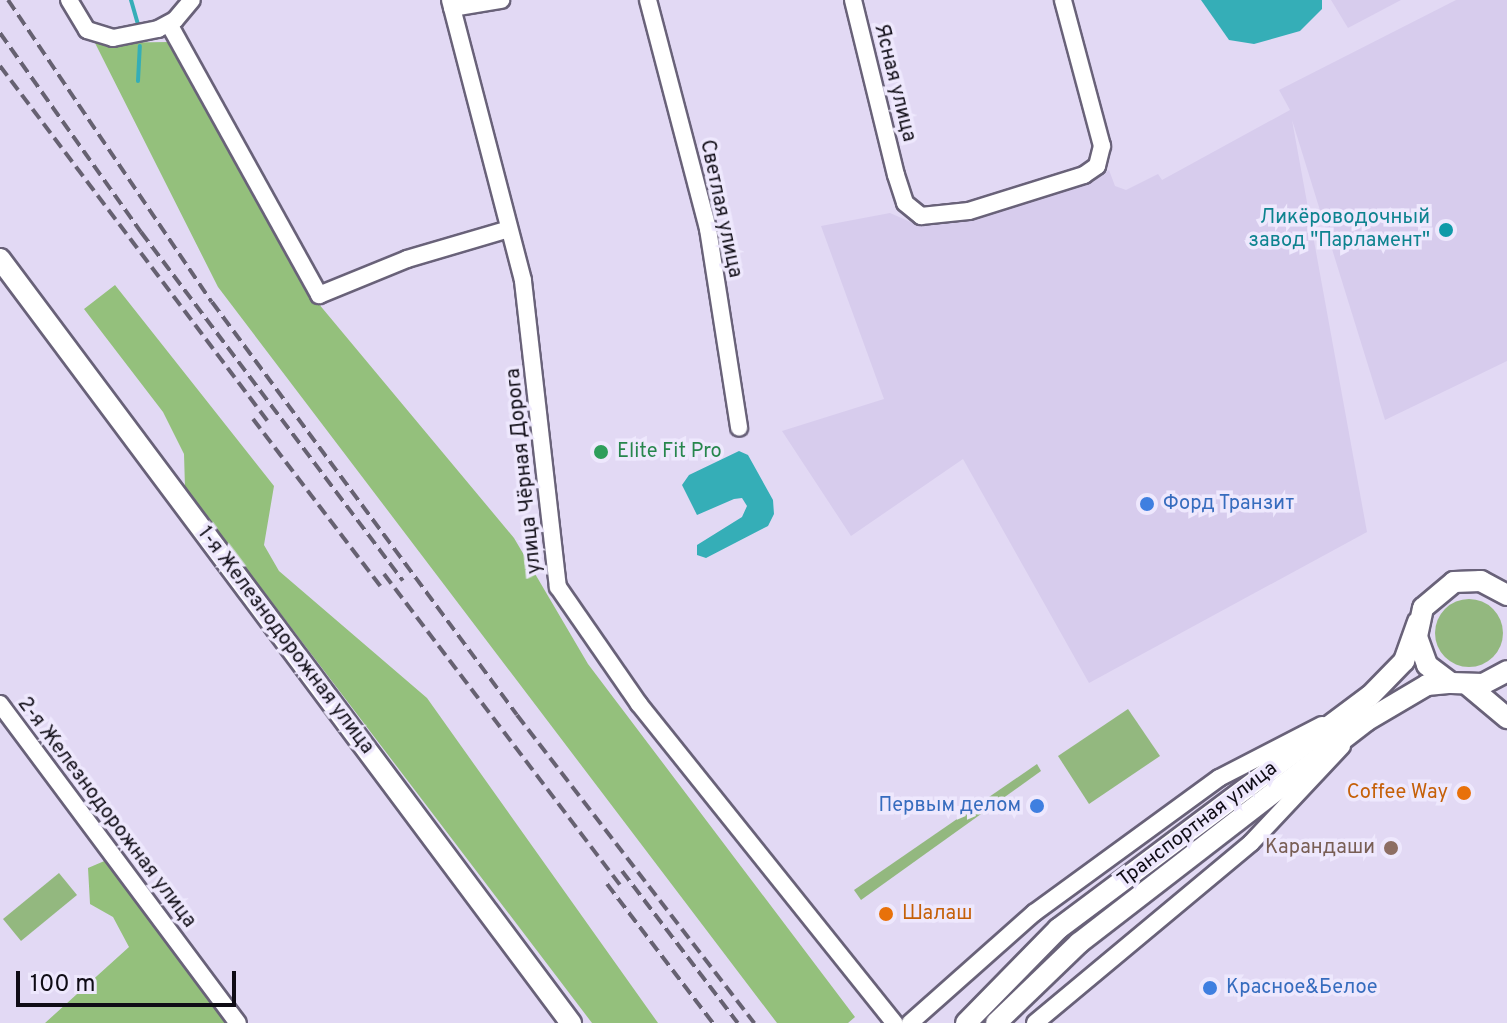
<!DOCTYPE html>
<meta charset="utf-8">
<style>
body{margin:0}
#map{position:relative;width:1507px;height:1023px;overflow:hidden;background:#e2d9f4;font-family:Overpass,sans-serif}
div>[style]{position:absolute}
.built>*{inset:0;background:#d7cced}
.green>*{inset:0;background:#93b87f}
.round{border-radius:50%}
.forest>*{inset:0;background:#94c07c}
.water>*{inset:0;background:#35aeb7}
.stream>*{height:4px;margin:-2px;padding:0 2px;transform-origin:2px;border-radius:2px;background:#35aeb7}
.roads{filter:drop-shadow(2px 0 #696279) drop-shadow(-2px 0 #696279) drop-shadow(0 2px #696279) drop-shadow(0 -2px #696279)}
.minor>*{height:16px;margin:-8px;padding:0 8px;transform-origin:8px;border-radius:8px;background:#fff}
.tertiary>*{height:20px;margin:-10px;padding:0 10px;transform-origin:10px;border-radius:10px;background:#fff}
.rail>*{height:4px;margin-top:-2px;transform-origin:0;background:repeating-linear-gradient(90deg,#666171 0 12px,transparent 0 18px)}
.dots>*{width:22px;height:22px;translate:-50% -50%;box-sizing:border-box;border:4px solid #eee8fd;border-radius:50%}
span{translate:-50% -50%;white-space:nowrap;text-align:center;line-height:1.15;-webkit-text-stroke:7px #eee8fd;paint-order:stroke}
.street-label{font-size:20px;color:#0f0c15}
.culture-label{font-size:20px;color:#0d838f}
.right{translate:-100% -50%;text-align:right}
.leisure-label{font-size:20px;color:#27864d}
.left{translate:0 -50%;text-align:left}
.shop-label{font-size:20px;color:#366cbe}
.food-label{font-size:20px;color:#c56008}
.education-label{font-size:20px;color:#785e54}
.scale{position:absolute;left:16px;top:971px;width:220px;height:36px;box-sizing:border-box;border:4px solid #0f0c15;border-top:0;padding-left:10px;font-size:24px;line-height:28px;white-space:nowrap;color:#0f0c15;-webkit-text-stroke:6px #eee8fd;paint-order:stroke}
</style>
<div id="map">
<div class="built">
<i style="clip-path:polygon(1331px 0,1401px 0,1348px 28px)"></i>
<i style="clip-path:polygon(1456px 0,1507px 0,1507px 361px,1385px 420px,1292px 120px,1367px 532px,1089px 683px,963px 459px,851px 536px,782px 431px,884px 399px,821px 226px,890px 213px,922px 227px,1090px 183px,1109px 170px,1115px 186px,1126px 190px,1158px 174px,1162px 180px,1290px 110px,1279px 90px)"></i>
</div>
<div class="green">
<i class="round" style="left:1435px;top:599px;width:68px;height:68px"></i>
<i style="clip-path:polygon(1128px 709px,1160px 756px,1089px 804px,1058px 756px)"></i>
<i style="clip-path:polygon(1037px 764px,1041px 771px,861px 900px,854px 890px)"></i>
<i style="clip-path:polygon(59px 873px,77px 895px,21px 941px,3px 919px)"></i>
</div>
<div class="forest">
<i style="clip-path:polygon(169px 42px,318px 303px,514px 538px,588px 664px,855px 1017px,848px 1023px,777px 1023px,218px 287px,95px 43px)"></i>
<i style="clip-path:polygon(115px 285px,274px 486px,264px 545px,279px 571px,427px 698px,658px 1023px,592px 1023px,185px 488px,184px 454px,163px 412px,84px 309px)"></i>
<i style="clip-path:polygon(109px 859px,226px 1023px,45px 1023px,129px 947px,113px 917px,90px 904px,88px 868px)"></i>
</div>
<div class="water">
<i style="clip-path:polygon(1201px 0,1322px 0,1322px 9px,1300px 31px,1254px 44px,1229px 40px)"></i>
<i style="clip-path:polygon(739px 451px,748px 455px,773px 500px,774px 514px,768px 526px,706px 558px,697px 555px,697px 545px,742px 517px,747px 506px,742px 498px,734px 499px,697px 515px,682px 485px,689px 475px)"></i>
</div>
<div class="stream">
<i style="left:131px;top:0;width:26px;rotate:74deg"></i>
<i style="left:138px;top:81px;width:35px;rotate:-87deg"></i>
</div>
<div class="roads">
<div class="minor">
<i style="left:69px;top:0;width:35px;rotate:59deg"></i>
<i style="left:87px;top:30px;width:27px;rotate:17deg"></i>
<i style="left:113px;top:38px;width:46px;rotate:-11.3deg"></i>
<i style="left:158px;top:29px;width:19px;rotate:-28deg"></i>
<i style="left:175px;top:20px;width:26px;rotate:-50deg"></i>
<i style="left:450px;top:0;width:290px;rotate:75.4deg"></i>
<i style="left:523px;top:281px;width:308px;rotate:83.5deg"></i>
<i style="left:558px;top:587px;width:142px;rotate:55.3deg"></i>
<i style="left:639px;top:704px;width:409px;rotate:51.3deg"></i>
<i style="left:648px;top:0;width:237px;rotate:75.3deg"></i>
<i style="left:708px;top:229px;width:201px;rotate:81.1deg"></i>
<i style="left:853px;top:0;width:180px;rotate:76.2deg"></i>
<i style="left:896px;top:175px;width:29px;rotate:72deg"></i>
<i style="left:905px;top:203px;width:21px;rotate:39deg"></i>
<i style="left:921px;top:216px;width:48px;rotate:-5.9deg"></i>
<i style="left:969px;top:211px;width:121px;rotate:-17.4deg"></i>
<i style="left:1084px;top:175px;width:16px;rotate:-35deg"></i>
<i style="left:1097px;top:166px;width:21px;rotate:-76deg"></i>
<i style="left:1102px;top:146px;width:151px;rotate:-105deg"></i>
<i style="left:452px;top:8px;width:50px;rotate:-9.3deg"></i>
<i style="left:169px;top:24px;width:310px;rotate:61deg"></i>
<i style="left:319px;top:295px;width:95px;rotate:-22.2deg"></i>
<i style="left:407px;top:259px;width:106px;rotate:-16.4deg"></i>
<i style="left:0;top:704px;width:398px;rotate:53.3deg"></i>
<i style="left:910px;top:1023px;width:166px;rotate:-41.6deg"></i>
<i style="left:1034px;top:913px;width:229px;rotate:-36.1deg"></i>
<i style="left:1219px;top:778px;width:116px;rotate:-27.2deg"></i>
<i style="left:1035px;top:1023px;width:281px;rotate:-39.8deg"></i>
<i style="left:1251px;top:843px;width:133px;rotate:-46.8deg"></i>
</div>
<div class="tertiary">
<i style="left:0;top:259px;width:954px;rotate:53.23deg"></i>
<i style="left:1507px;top:595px;width:30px;rotate:-152deg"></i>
<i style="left:1481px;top:581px;width:27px;rotate:178deg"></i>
<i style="left:1454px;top:582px;width:40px;rotate:140deg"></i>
<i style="left:1423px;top:608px;width:30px;rotate:102deg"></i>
<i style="left:1417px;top:637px;width:30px;rotate:70deg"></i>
<i style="left:1427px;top:665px;width:30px;rotate:37deg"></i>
<i style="left:1451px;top:683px;width:32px;rotate:2deg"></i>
<i style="left:1483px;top:684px;width:27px;rotate:-28deg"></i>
<i style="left:1469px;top:686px;width:50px;rotate:40.1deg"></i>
<i style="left:966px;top:1023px;width:132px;rotate:-45.6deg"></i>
<i style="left:1058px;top:929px;width:389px;rotate:-36.8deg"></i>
<i style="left:1370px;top:696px;width:49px;rotate:-45.8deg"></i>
<i style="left:1404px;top:661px;width:41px;rotate:-70.3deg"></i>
<i style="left:996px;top:1023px;width:115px;rotate:-43.9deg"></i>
<i style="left:1079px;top:943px;width:363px;rotate:-37.7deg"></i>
<i style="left:1366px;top:721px;width:71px;rotate:-30.5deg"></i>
<i style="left:1427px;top:685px;width:24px;rotate:-5deg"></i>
</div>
</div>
<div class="rail">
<i style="left:8px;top:0;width:364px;rotate:56deg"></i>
<i style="left:212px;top:302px;width:513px;rotate:53.55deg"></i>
<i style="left:517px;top:715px;width:389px;rotate:52.4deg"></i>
<i style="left:0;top:33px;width:244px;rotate:54.7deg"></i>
<i style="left:141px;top:232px;width:436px;rotate:53.1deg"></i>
<i style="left:0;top:66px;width:448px;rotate:53deg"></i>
<i style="left:253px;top:419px;width:216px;rotate:52.7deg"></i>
<i style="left:384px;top:574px;width:395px;rotate:52.8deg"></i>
<i style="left:622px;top:871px;width:191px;rotate:52.7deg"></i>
<i style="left:607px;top:884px;width:175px;rotate:52.7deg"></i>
</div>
<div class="dots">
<i style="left:1446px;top:230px;background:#0f9aa8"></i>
<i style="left:601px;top:452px;background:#2e9e5b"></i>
<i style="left:1147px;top:504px;background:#3f7fe0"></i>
<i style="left:1464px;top:793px;background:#e8710a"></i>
<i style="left:1037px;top:806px;background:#3f7fe0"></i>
<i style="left:1391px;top:848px;background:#8d6e63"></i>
<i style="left:886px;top:914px;background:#e8710a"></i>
<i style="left:1210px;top:988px;background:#3f7fe0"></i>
</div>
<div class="street-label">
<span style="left:894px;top:83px;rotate:76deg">Ясная улица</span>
<span style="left:720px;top:209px;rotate:78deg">Светлая улица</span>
<span style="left:525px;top:471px;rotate:-96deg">улица Чёрная Дорога</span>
<span style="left:285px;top:641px;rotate:53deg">1-я Железнодорожная улица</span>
<span style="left:106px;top:813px;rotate:53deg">2-я Железнодорожная улица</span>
<span style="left:1198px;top:825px;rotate:-37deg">Транспортная улица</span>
</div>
<div class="culture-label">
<span class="right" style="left:1430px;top:230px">Ликёроводочный<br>завод "Парламент"</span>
</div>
<div class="leisure-label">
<span class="left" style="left:617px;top:452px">Elite Fit Pro</span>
</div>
<div class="shop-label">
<span class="left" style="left:1163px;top:504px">Форд Транзит</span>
<span class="right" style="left:1021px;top:806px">Первым делом</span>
<span class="left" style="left:1226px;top:988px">Красное&amp;Белое</span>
</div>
<div class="food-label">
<span class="right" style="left:1448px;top:793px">Coffee Way</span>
<span class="left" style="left:902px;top:914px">Шалаш</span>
</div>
<div class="education-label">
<span class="right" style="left:1375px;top:848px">Карандаши</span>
</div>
<div class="scale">100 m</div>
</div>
